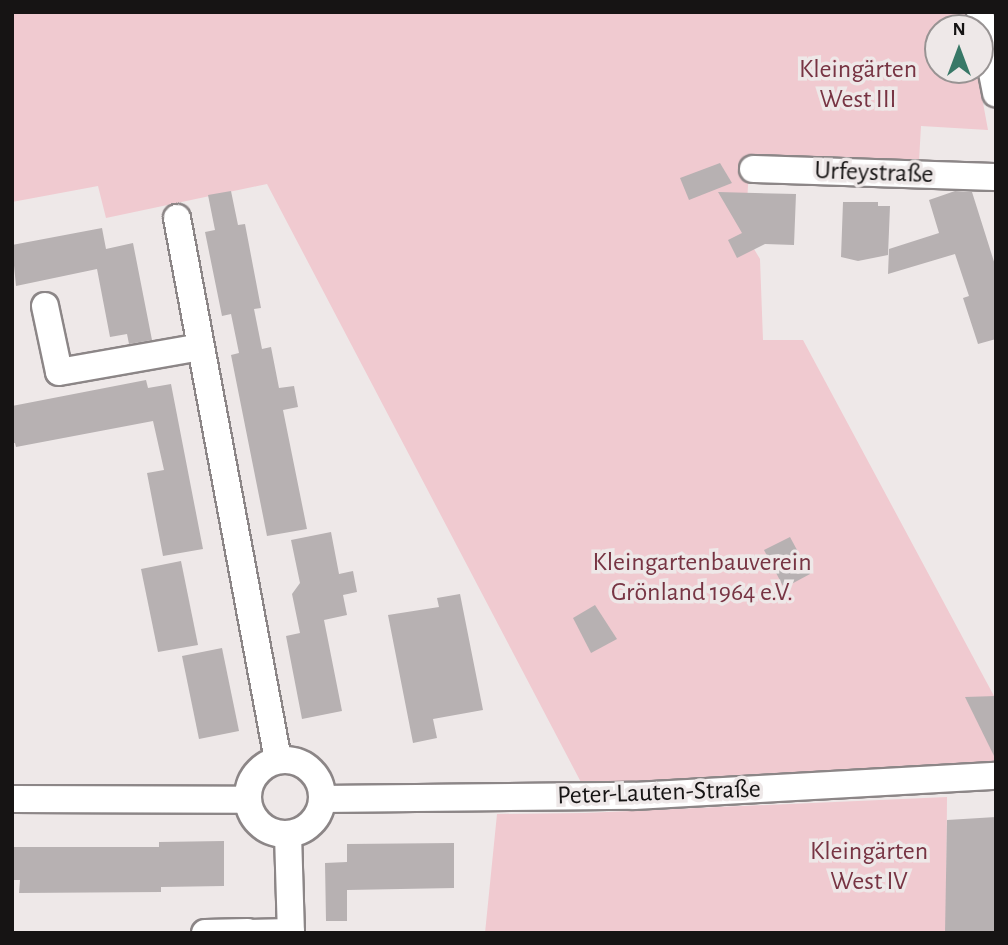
<!DOCTYPE html>
<meta charset="utf-8">
<style>
body{margin:0}
#map{position:relative;width:1008px;height:945px;overflow:hidden;background:#eee8e8;font-family:"Alegreya Sans",sans-serif}
div>[style]{position:absolute}
.green>*{inset:0;background:#f0cad0}
.building>*{inset:0;background:#b7b1b2}
.roads{filter:drop-shadow(2px 0 #8c8687) drop-shadow(-2px 0 #8c8687) drop-shadow(0 2px #8c8687) drop-shadow(0 -2px #8c8687)}
.street>*{height:26px;margin:-13px;padding:0 13px;transform-origin:13px;border-radius:13px;background:#fff}
.street>.ring{margin:-13px;padding:0;box-sizing:content-box;background:none;border:26px solid #fff;border-radius:50%}
span{translate:-50% -50%;white-space:nowrap;text-align:center;line-height:1.15;-webkit-text-stroke:7px #eee8e8;paint-order:stroke}
.park-label{font-size:26px;color:#773443}
.street-label{font-size:26px;color:#161414}
.frame{position:absolute;inset:0;border:14px solid #161414;pointer-events:none}
.north{position:absolute;left:924px;top:14px;width:70px;height:70px;box-sizing:border-box;background:#eee8e8;border:2px solid #989393;border-radius:50%;rotate:0deg;font-size:19px;font-weight:700;line-height:28px;text-align:center;color:#161414}
.north::after{content:'';display:block;margin:auto;width:24px;height:32px;background:#387867;clip-path:polygon(50% 0,100% 100%,50% 72%,0 100%)}
</style>
<div id="map">
<div class="green">
<i style="clip-path:polygon(12px 12px,967px 12px,969px 28px,938px 28px,938px 70px,977px 70px,988px 130px,921px 126px,919px 161px,750px 154px,745px 234px,760px 259px,763px 340px,803px 340px,994px 696px,996px 765px,584px 788px,267px 184px,106px 218px,98px 186px,12px 202px)"></i>
<i style="clip-path:polygon(947px 797px,946px 933px,485px 933px,497px 814px,585px 813px)"></i>
</div>
<div class="building">
<i style="clip-path:polygon(720px 163px,732px 183px,689px 200px,680px 178px)"></i>
<i style="clip-path:polygon(231px 191px,238px 225px,245px 224px,261px 308px,254px 309px,262px 349px,271px 347px,279px 388px,294px 386px,298px 407px,283px 410px,307px 529px,267px 536px,231px 355px,239px 353px,231px 314px,222px 316px,205px 232px,215px 230px,208px 195px)"></i>
<i style="clip-path:polygon(955px 191px,972px 192px,996px 268px,996px 339px,978px 344px,963px 298px,969px 296px,955px 254px,888px 274px,889px 249px,939px 233px,929px 200px)"></i>
<i style="clip-path:polygon(718px 192px,796px 194px,794px 245px,765px 244px,737px 258px,728px 240px,742px 233px)"></i>
<i style="clip-path:polygon(843px 202px,878px 202px,878px 206px,890px 206px,888px 255px,858px 261px,841px 257px)"></i>
<i style="clip-path:polygon(102px 228px,106px 249px,133px 243px,152px 340px,129px 344px,127px 334px,110px 337px,97px 269px,16px 286px,12px 245px)"></i>
<i style="clip-path:polygon(146px 380px,148px 388px,171px 384px,203px 549px,163px 556px,147px 473px,164px 470px,153px 421px,16px 447px,15px 443px,12px 443px,12px 406px)"></i>
<i style="clip-path:polygon(331px 532px,339px 574px,353px 571px,357px 592px,343px 595px,347px 615px,324px 620px,342px 711px,302px 719px,286px 636px,300px 633px,292px 594px,300px 583px,291px 540px)"></i>
<i style="clip-path:polygon(790px 537px,810px 574px,784px 588px,764px 550px)"></i>
<i style="clip-path:polygon(181px 561px,198px 645px,158px 652px,141px 569px)"></i>
<i style="clip-path:polygon(460px 594px,483px 710px,433px 719px,437px 738px,413px 743px,388px 615px,439px 607px,437px 598px)"></i>
<i style="clip-path:polygon(595px 605px,617px 639px,591px 653px,573px 618px)"></i>
<i style="clip-path:polygon(222px 648px,239px 731px,199px 739px,182px 656px)"></i>
<i style="clip-path:polygon(996px 696px,996px 760px,965px 697px)"></i>
<i style="clip-path:polygon(996px 817px,996px 933px,945px 933px,947px 820px)"></i>
<i style="clip-path:polygon(224px 841px,224px 886px,161px 887px,161px 892px,19px 893px,20px 880px,12px 880px,12px 847px,159px 847px,159px 842px)"></i>
<i style="clip-path:polygon(454px 843px,454px 888px,347px 890px,347px 921px,326px 921px,325px 863px,347px 862px,347px 844px)"></i>
</div>
<div class="roads">
<div class="street">
<i style="left:980px;top:12px;width:83px;rotate:78.8deg"></i>
<i style="left:753px;top:169px;width:243px;rotate:1.9deg"></i>
<i style="left:177px;top:218px;width:551px;rotate:79.44deg"></i>
<i style="left:45px;top:306px;width:67px;rotate:78deg"></i>
<i style="left:59px;top:372px;width:144px;rotate:-10deg"></i>
<i class="ring" style="left:248px;top:760px;width:48px;height:48px"></i>
<i style="left:12px;top:799px;width:235px;rotate:0.2deg"></i>
<i style="left:322px;top:799px;width:312px;rotate:-0.6deg"></i>
<i style="left:634px;top:796px;width:363px;rotate:-3.2deg"></i>
<i style="left:288px;top:834px;width:99px;rotate:88.3deg"></i>
<i style="left:205px;top:933px;width:43px;rotate:-1.3deg"></i>
<i style="left:248px;top:933px;width:43px;rotate:-1.3deg"></i>
</div>
</div>
<div class="park-label">
<span style="left:858px;top:85px">Kleingärten<br>West III</span>
<span style="left:702px;top:578px">Kleingartenbauverein<br>Grönland 1964 e.V.</span>
<span style="left:869px;top:867px">Kleingärten<br>West IV</span>
</div>
<div class="street-label">
<span style="left:874px;top:173px;rotate:2deg">Urfeystraße</span>
<span style="left:659px;top:793px;rotate:-2deg">Peter-Lauten-Straße</span>
</div>
<div class="frame"></div>
<div class="north">N</div>
</div>
